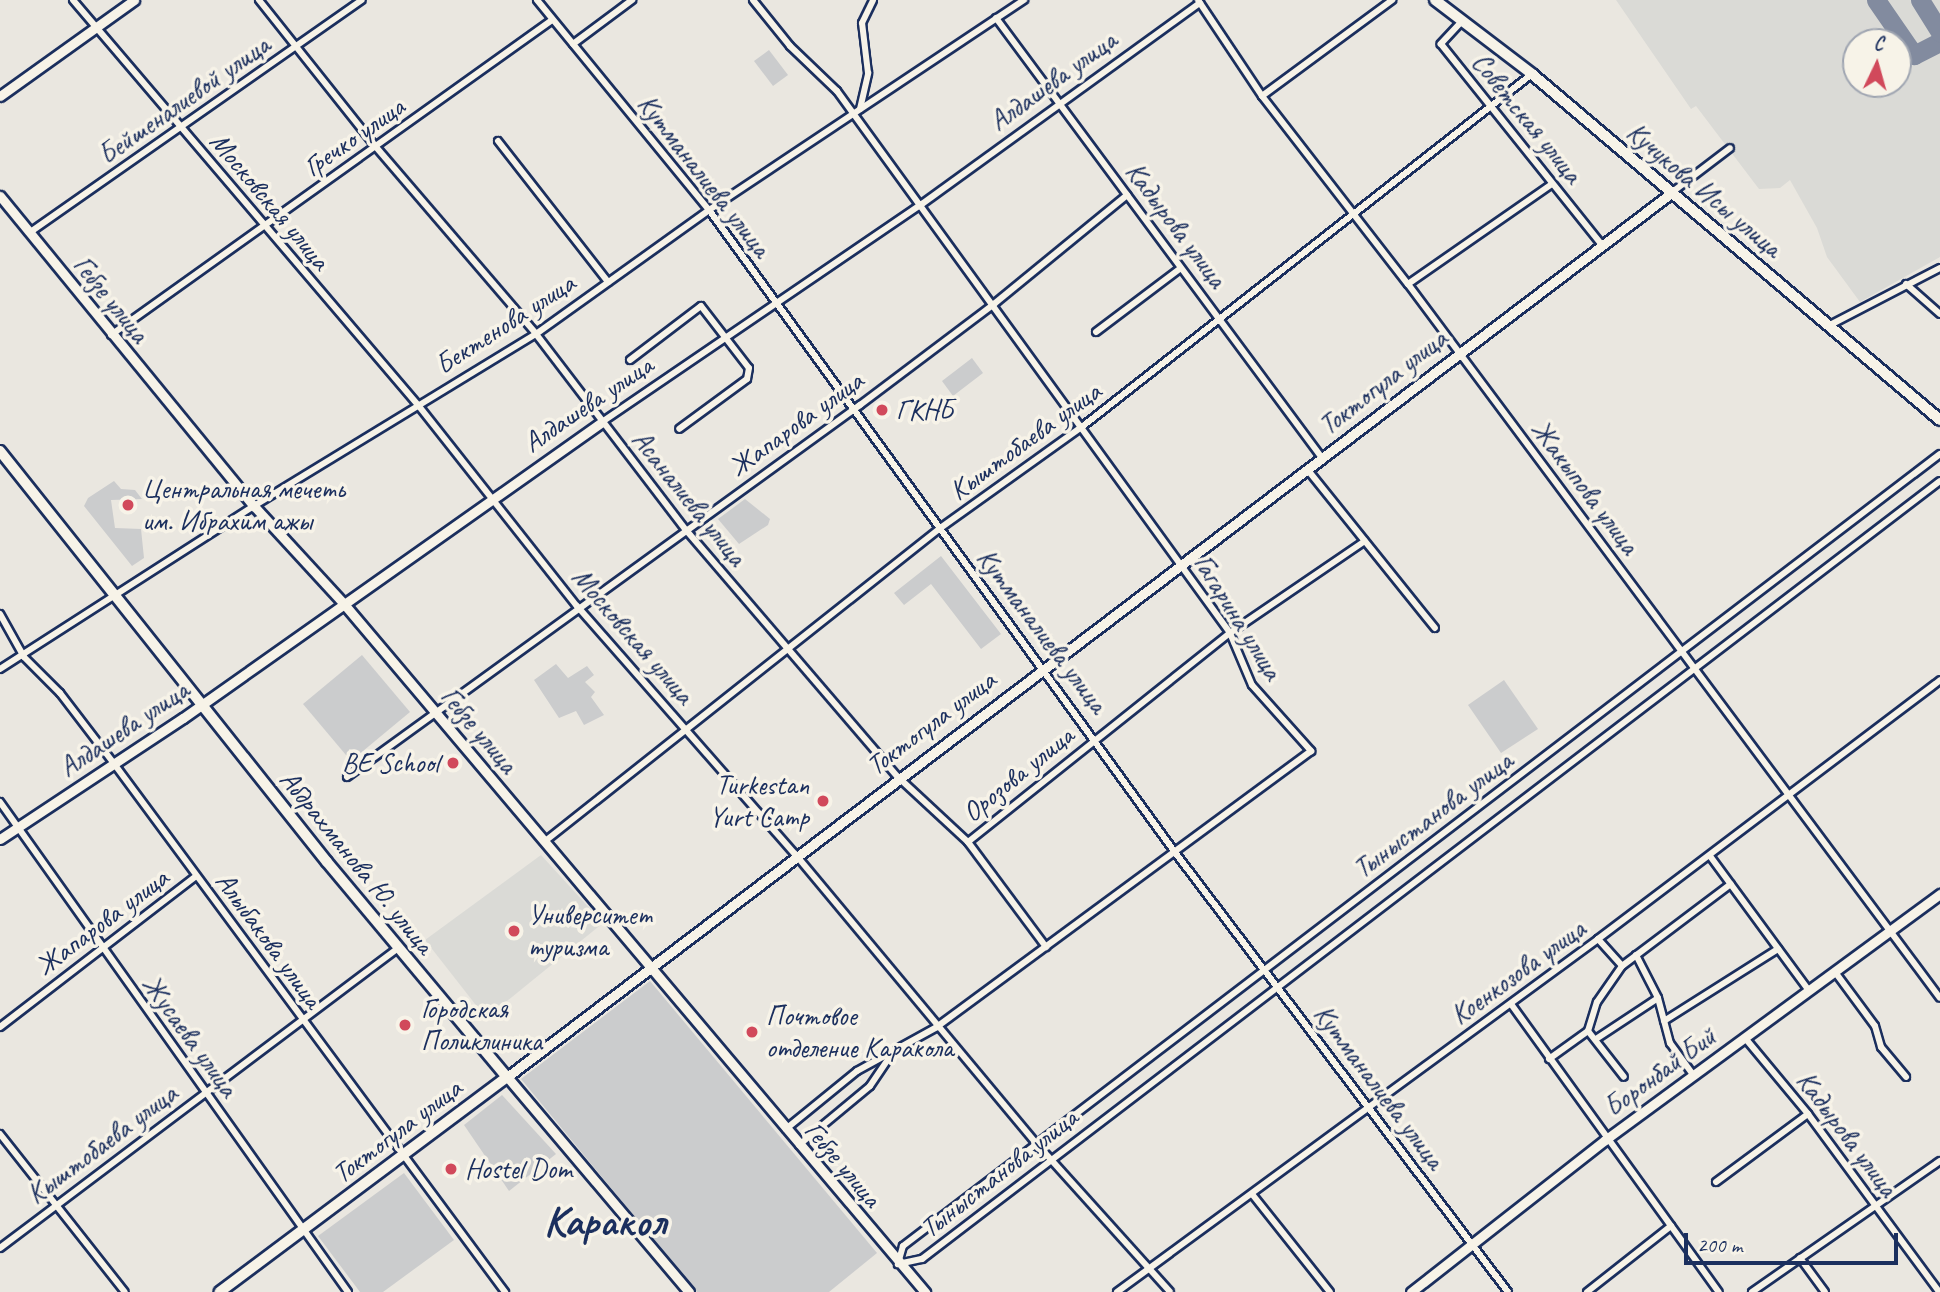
<!DOCTYPE html>
<meta charset="utf-8">
<style>
body{margin:0}
#map{position:relative;width:1940px;height:1292px;overflow:hidden;background:#eae7e0;font-family:Caveat,sans-serif}
div>[style]{position:absolute}
.built>*{inset:0;background:#dadad6}
.green>*{inset:0;background:#cbcccd}
.taxiway>*{height:19px;margin:-9.5px;padding:0 9.5px;transform-origin:9.5px;border-radius:9.5px;background:#828b9f}
.roads{filter:drop-shadow(2px 0 #1b2f5e) drop-shadow(-2px 0 #1b2f5e) drop-shadow(0 2px #1b2f5e) drop-shadow(0 -2px #1b2f5e)}
.street>*{height:6px;margin:-3px;padding:0 3px;transform-origin:3px;border-radius:3px;background:#f7f3e8}
.secondary>*{height:9px;margin:-4.5px;padding:0 4.5px;transform-origin:4.5px;border-radius:4.5px;background:#f7f3e8}
.primary>*{height:10px;margin:-5px;padding:0 5px;transform-origin:5px;border-radius:5px;background:#f7f3e8}
.highway>*{height:10px;margin:-5px;padding:0 5px;transform-origin:5px;border-radius:5px;background:#f7f3e8}
.dots>*{width:19px;height:19px;translate:-50% -50%;box-sizing:border-box;border:4px solid #f7f3e8;border-radius:50%}
span{translate:-50% -50%;white-space:nowrap;text-align:center;line-height:1.15;-webkit-text-stroke:7px #f7f3e8;paint-order:stroke}
.street-label{font-size:28px;color:#1b2f5e}
.poi-label{font-size:28px;color:#1b2f5e}
.left{translate:0 -50%;text-align:left}
.right{translate:-100% -50%;text-align:right}
.town-label{font-size:42px;color:#1b2f5e;font-weight:700}
.north{position:absolute;left:1842px;top:28px;width:70px;height:70px;box-sizing:border-box;background:#f7f3e8;border:2px solid #9fa5b1;border-radius:50%;rotate:5deg;font-size:19px;font-weight:700;line-height:28px;text-align:center;color:#1b2f5e}
.north::after{content:'';display:block;margin:auto;width:24px;height:32px;background:#d1495b;clip-path:polygon(50% 0,100% 100%,50% 72%,0 100%)}
.scale{position:absolute;left:1684px;top:1233px;width:214px;height:32px;box-sizing:border-box;border:4px solid #1b2f5e;border-top:0;padding-left:9px;font-size:21px;line-height:24px;white-space:nowrap;color:#1b2f5e;-webkit-text-stroke:5px #f7f3e8;paint-order:stroke}
</style>
<div id="map">
<div class="built">
<i style="clip-path:polygon(evenodd,1616px 0,1940px 0,1940px 257px,1860px 302px,1827px 257px,1817px 228px,1790px 180px,1780px 188px,1759px 189px,1696px 106px,1691px 109px,1616px 0,1856px 42px,1898px 42px,1898px 84px,1856px 84px,1856px 42px)"></i>
<i style="clip-path:polygon(541px 855px,603px 923px,486px 1018px,425px 940px)"></i>
</div>
<div class="green">
<i style="clip-path:polygon(769px 50px,788px 75px,773px 86px,754px 61px)"></i>
<i style="clip-path:polygon(972px 358px,983px 373px,953px 396px,942px 381px)"></i>
<i style="clip-path:polygon(114px 481px,121px 489px,135px 490px,142px 499px,111px 500px,115px 528px,141px 529px,144px 558px,132px 566px,84px 506px,88px 498px)"></i>
<i style="clip-path:polygon(745px 499px,770px 519px,768px 525px,739px 544px,718px 519px)"></i>
<i style="clip-path:polygon(941px 556px,1001px 634px,981px 649px,931px 584px,904px 605px,894px 593px)"></i>
<i style="clip-path:polygon(362px 655px,410px 712px,351px 761px,303px 704px)"></i>
<i style="clip-path:polygon(556px 664px,568px 678px,587px 666px,594px 675px,585px 682px,595px 692px,591px 697px,604px 715px,584px 725px,576px 711px,559px 718px,534px 680px)"></i>
<i style="clip-path:polygon(1504px 680px,1538px 729px,1501px 753px,1468px 705px)"></i>
<i style="clip-path:polygon(650px 981px,877px 1253px,829px 1292px,697px 1292px,521px 1079px)"></i>
<i style="clip-path:polygon(502px 1095px,556px 1154px,509px 1191px,464px 1125px)"></i>
<i style="clip-path:polygon(404px 1173px,454px 1240px,383px 1292px,360px 1292px,318px 1236px)"></i>
</div>
<div class="taxiway">
<i style="left:1876px;top:0;width:67px;rotate:55.4deg"></i>
<i style="left:1914px;top:55px;width:29px;rotate:-27deg"></i>
<i style="left:1920px;top:0;width:38px;rotate:58deg"></i>
</div>
<div class="roads">
<div class="street">
<i style="left:73px;top:0;width:532px;rotate:49.57deg"></i>
<i style="left:418px;top:405px;width:256px;rotate:51.7deg"></i>
<i style="left:577px;top:606px;width:330px;rotate:48.7deg"></i>
<i style="left:795px;top:854px;width:376px;rotate:50.2deg"></i>
<i style="left:1036px;top:1143px;width:200px;rotate:48deg"></i>
<i style="left:259px;top:0;width:188px;rotate:51.5deg"></i>
<i style="left:376px;top:147px;width:246px;rotate:49.4deg"></i>
<i style="left:536px;top:334px;width:247px;rotate:52.6deg"></i>
<i style="left:686px;top:530px;width:326px;rotate:49.4deg"></i>
<i style="left:898px;top:777px;width:96px;rotate:42.9deg"></i>
<i style="left:968px;top:842px;width:131px;rotate:53.4deg"></i>
<i style="left:537px;top:0;width:271px;rotate:50.7deg"></i>
<i style="left:709px;top:210px;width:792px;rotate:54.04deg"></i>
<i style="left:1174px;top:851px;width:553px;rotate:52.86deg"></i>
<i style="left:753px;top:0;width:59px;rotate:51.2deg"></i>
<i style="left:790px;top:46px;width:65px;rotate:43.8deg"></i>
<i style="left:837px;top:91px;width:669px;rotate:54.05deg"></i>
<i style="left:1230px;top:633px;width:56px;rotate:67.1deg"></i>
<i style="left:1252px;top:685px;width:89px;rotate:48.2deg"></i>
<i style="left:1311px;top:751px;width:465px;rotate:143.6deg"></i>
<i style="left:937px;top:1027px;width:91px;rotate:151.2deg"></i>
<i style="left:857px;top:1071px;width:92px;rotate:140.8deg"></i>
<i style="left:1198px;top:0;width:115px;rotate:56.3deg"></i>
<i style="left:1262px;top:96px;width:238px;rotate:52.2deg"></i>
<i style="left:1408px;top:284px;width:890px;rotate:53.31deg"></i>
<i style="left:996px;top:18px;width:548px;rotate:53.46deg"></i>
<i style="left:1463px;top:20px;width:33px;rotate:133deg"></i>
<i style="left:1441px;top:44px;width:256px;rotate:51.3deg"></i>
<i style="left:573px;top:44px;width:74px;rotate:-36.7deg"></i>
<i style="left:1262px;top:96px;width:162px;rotate:-36.4deg"></i>
<i style="left:860px;top:109px;width:37px;rotate:-77deg"></i>
<i style="left:868px;top:73px;width:50px;rotate:-96.8deg"></i>
<i style="left:862px;top:23px;width:25px;rotate:-64deg"></i>
<i style="left:498px;top:141px;width:179px;rotate:52deg"></i>
<i style="left:1671px;top:193px;width:74px;rotate:-37.3deg"></i>
<i style="left:29px;top:233px;width:406px;rotate:-35deg"></i>
<i style="left:1408px;top:284px;width:175px;rotate:-34.8deg"></i>
<i style="left:1906px;top:284px;width:45px;rotate:41.4deg"></i>
<i style="left:1830px;top:325px;width:124px;rotate:-27.4deg"></i>
<i style="left:1096px;top:332px;width:106px;rotate:-37deg"></i>
<i style="left:111px;top:335px;width:542px;rotate:-35.54deg"></i>
<i style="left:630px;top:360px;width:89px;rotate:-37.3deg"></i>
<i style="left:701px;top:306px;width:78px;rotate:52.3deg"></i>
<i style="left:749px;top:368px;width:11px;rotate:100deg"></i>
<i style="left:747px;top:379px;width:84px;rotate:143.7deg"></i>
<i style="left:602px;top:422px;width:387px;rotate:-34.3deg"></i>
<i style="left:922px;top:204px;width:343px;rotate:-35.9deg"></i>
<i style="left:1940px;top:454px;width:1305px;rotate:142.63deg"></i>
<i style="left:903px;top:1246px;width:19px;rotate:106deg"></i>
<i style="left:898px;top:1264px;width:25px;rotate:-12deg"></i>
<i style="left:922px;top:1259px;width:1281px;rotate:-37.39deg"></i>
<i style="left:1307px;top:469px;width:204px;rotate:51.2deg"></i>
<i style="left:0;top:614px;width:49px;rotate:60.8deg"></i>
<i style="left:24px;top:657px;width:51px;rotate:45deg"></i>
<i style="left:60px;top:693px;width:91px;rotate:52.6deg"></i>
<i style="left:115px;top:765px;width:656px;rotate:53.5deg"></i>
<i style="left:0;top:669px;width:302px;rotate:-32.7deg"></i>
<i style="left:254px;top:506px;width:330px;rotate:-31.4deg"></i>
<i style="left:536px;top:334px;width:213px;rotate:-35.6deg"></i>
<i style="left:709px;top:210px;width:379px;rotate:-33.7deg"></i>
<i style="left:347px;top:777px;width:634px;rotate:-35.95deg"></i>
<i style="left:860px;top:405px;width:168px;rotate:-37deg"></i>
<i style="left:994px;top:304px;width:172px;rotate:-39.3deg"></i>
<i style="left:0;top:802px;width:601px;rotate:54.62deg"></i>
<i style="left:544px;top:842px;width:504px;rotate:-38.39deg"></i>
<i style="left:939px;top:529px;width:177px;rotate:-35.6deg"></i>
<i style="left:1083px;top:426px;width:571px;rotate:-38.1deg"></i>
<i style="left:968px;top:842px;width:335px;rotate:-38.6deg"></i>
<i style="left:1230px;top:633px;width:163px;rotate:-34.3deg"></i>
<i style="left:1710px;top:856px;width:167px;rotate:53.7deg"></i>
<i style="left:1598px;top:939px;width:36px;rotate:48deg"></i>
<i style="left:1636px;top:955px;width:48px;rotate:62.9deg"></i>
<i style="left:1658px;top:998px;width:47px;rotate:75.1deg"></i>
<i style="left:1670px;top:1043px;width:39px;rotate:54deg"></i>
<i style="left:1835px;top:972px;width:67px;rotate:53.5deg"></i>
<i style="left:1875px;top:1026px;width:22px;rotate:74deg"></i>
<i style="left:1881px;top:1047px;width:39px;rotate:50deg"></i>
<i style="left:1511px;top:1004px;width:355px;rotate:54.2deg"></i>
<i style="left:1664px;top:1021px;width:135px;rotate:-32.3deg"></i>
<i style="left:0;top:1027px;width:247px;rotate:-37.6deg"></i>
<i style="left:1588px;top:1031px;width:30px;rotate:-73deg"></i>
<i style="left:1597px;top:1002px;width:44px;rotate:-55.2deg"></i>
<i style="left:1622px;top:966px;width:136px;rotate:-37deg"></i>
<i style="left:1745px;top:1038px;width:99px;rotate:50.3deg"></i>
<i style="left:1808px;top:1114px;width:221px;rotate:53.6deg"></i>
<i style="left:1596px;top:1039px;width:74px;rotate:-33.5deg"></i>
<i style="left:1549px;top:1059px;width:48px;rotate:-35.7deg"></i>
<i style="left:1588px;top:1031px;width:58px;rotate:52deg"></i>
<i style="left:0;top:1134px;width:201px;rotate:51.7deg"></i>
<i style="left:799px;top:1145px;width:92px;rotate:-39.7deg"></i>
<i style="left:870px;top:1086px;width:34px;rotate:-56deg"></i>
<i style="left:1716px;top:1182px;width:114px;rotate:-36.5deg"></i>
<i style="left:1252px;top:1194px;width:125px;rotate:51.5deg"></i>
<i style="left:0;top:1248px;width:498px;rotate:-37deg"></i>
<i style="left:1800px;top:1258px;width:42px;rotate:53.7deg"></i>
<i style="left:1117px;top:1292px;width:597px;rotate:-36.27deg"></i>
<i style="left:1598px;top:939px;width:429px;rotate:-37.1deg"></i>
<i style="left:1587px;top:1292px;width:107px;rotate:-38.2deg"></i>
<i style="left:1752px;top:1292px;width:229px;rotate:-34.9deg"></i>
</div>
<div class="secondary">
<i style="left:0;top:96px;width:165px;rotate:-35.6deg"></i>
<i style="left:0;top:196px;width:401px;rotate:50.7deg"></i>
<i style="left:254px;top:506px;width:133px;rotate:47.4deg"></i>
<i style="left:344px;top:604px;width:901px;rotate:49.82deg"></i>
<i style="left:0;top:839px;width:219px;rotate:-33.5deg"></i>
<i style="left:183px;top:718px;width:513px;rotate:-35.24deg"></i>
<i style="left:689px;top:1292px;width:282px;rotate:-130.2deg"></i>
<i style="left:507px;top:1077px;width:1462px;rotate:-37.21deg"></i>
<i style="left:1411px;top:1292px;width:246px;rotate:-38.1deg"></i>
<i style="left:1605px;top:1140px;width:416px;rotate:-36.3deg"></i>
</div>
<div class="primary">
<i style="left:1435px;top:0;width:122px;rotate:37.3deg"></i>
<i style="left:1532px;top:74px;width:535px;rotate:40.3deg"></i>
</div>
<div class="highway">
<i style="left:0;top:451px;width:525px;rotate:51.49deg"></i>
<i style="left:327px;top:862px;width:280px;rotate:50.1deg"></i>
<i style="left:507px;top:1077px;width:359px;rotate:143.2deg"></i>
</div>
</div>
<div class="dots">
<i style="left:882px;top:410px;background:#d1495b"></i>
<i style="left:128px;top:505px;background:#d1495b"></i>
<i style="left:453px;top:763px;background:#d1495b"></i>
<i style="left:823px;top:801px;background:#d1495b"></i>
<i style="left:514px;top:931px;background:#d1495b"></i>
<i style="left:405px;top:1025px;background:#d1495b"></i>
<i style="left:752px;top:1032px;background:#d1495b"></i>
<i style="left:451px;top:1169px;background:#d1495b"></i>
</div>
<div class="street-label">
<span style="left:1053px;top:81px;rotate:-36deg">Алдашева улица</span>
<span style="left:184px;top:100px;rotate:-35deg">Бейшеналиевой улица</span>
<span style="left:1527px;top:118px;rotate:51deg">Советская улица</span>
<span style="left:354px;top:137px;rotate:-35deg">Гречко улица</span>
<span style="left:704px;top:176px;rotate:52deg">Кутманалиева улица</span>
<span style="left:1704px;top:190px;rotate:40deg">Кучукова Исы улица</span>
<span style="left:270px;top:201px;rotate:50deg">Московская улица</span>
<span style="left:1176px;top:225px;rotate:53deg">Кадырова улица</span>
<span style="left:111px;top:299px;rotate:51deg">Гебзе улица</span>
<span style="left:505px;top:324px;rotate:-33deg">Бектенова улица</span>
<span style="left:1383px;top:382px;rotate:-38deg">Токтогула улица</span>
<span style="left:588px;top:404px;rotate:-34deg">Алдашева улица</span>
<span style="left:796px;top:424px;rotate:-36deg">Жапарова улица</span>
<span style="left:1025px;top:441px;rotate:-36deg">Кыштобаева улица</span>
<span style="left:1585px;top:487px;rotate:53deg">Жакыпова улица</span>
<span style="left:689px;top:498px;rotate:51deg">Асаналиева улица</span>
<span style="left:1238px;top:617px;rotate:58deg">Гагарина улица</span>
<span style="left:1042px;top:631px;rotate:53deg">Кутманалиева улица</span>
<span style="left:633px;top:636px;rotate:49deg">Московская улица</span>
<span style="left:931px;top:723px;rotate:-37deg">Токтогула улица</span>
<span style="left:124px;top:729px;rotate:-34deg">Алдашева улица</span>
<span style="left:479px;top:730px;rotate:50deg">Гебзе улица</span>
<span style="left:1018px;top:774px;rotate:-39deg">Орозова улица</span>
<span style="left:1433px;top:815px;rotate:-37deg">Тыныстанова улица</span>
<span style="left:357px;top:862px;rotate:51deg">Абдрахманова Ю. улица</span>
<span style="left:102px;top:922px;rotate:-37deg">Жапарова улица</span>
<span style="left:269px;top:940px;rotate:54deg">Алыбакова улица</span>
<span style="left:1518px;top:972px;rotate:-36deg">Коенкозова улица</span>
<span style="left:190px;top:1036px;rotate:54deg">Жусаева улица</span>
<span style="left:1660px;top:1072px;rotate:-36deg">Боронбай Бий</span>
<span style="left:1379px;top:1087px;rotate:53deg">Кутманалиева улица</span>
<span style="left:397px;top:1131px;rotate:-37deg">Токтогула улица</span>
<span style="left:1847px;top:1134px;rotate:53deg">Кадырова улица</span>
<span style="left:102px;top:1144px;rotate:-37deg">Кыштобаева улица</span>
<span style="left:843px;top:1164px;rotate:50deg">Гебзе улица</span>
<span style="left:999px;top:1173px;rotate:-38deg">Тыныстанова улица</span>
</div>
<div class="poi-label">
<span class="left" style="left:896px;top:410px">ГКНБ</span>
<span class="left" style="left:142px;top:505px">Центральная мечеть<br>им. Ибрахим ажы</span>
<span class="right" style="left:439px;top:763px">BE School</span>
<span class="right" style="left:809px;top:801px">Turkestan<br>Yurt Camp</span>
<span class="left" style="left:528px;top:931px">Университет<br>туризма</span>
<span class="left" style="left:421px;top:1025px">Городская<br>Поликлиника</span>
<span class="left" style="left:766px;top:1032px">Почтовое<br>отделение Каракола</span>
<span class="left" style="left:465px;top:1169px">Hostel Dom</span>
</div>
<div class="town-label">
<span style="left:605px;top:1222px">Каракол</span>
</div>
<div class="north">С</div>
<div class="scale">200 m</div>
</div>
